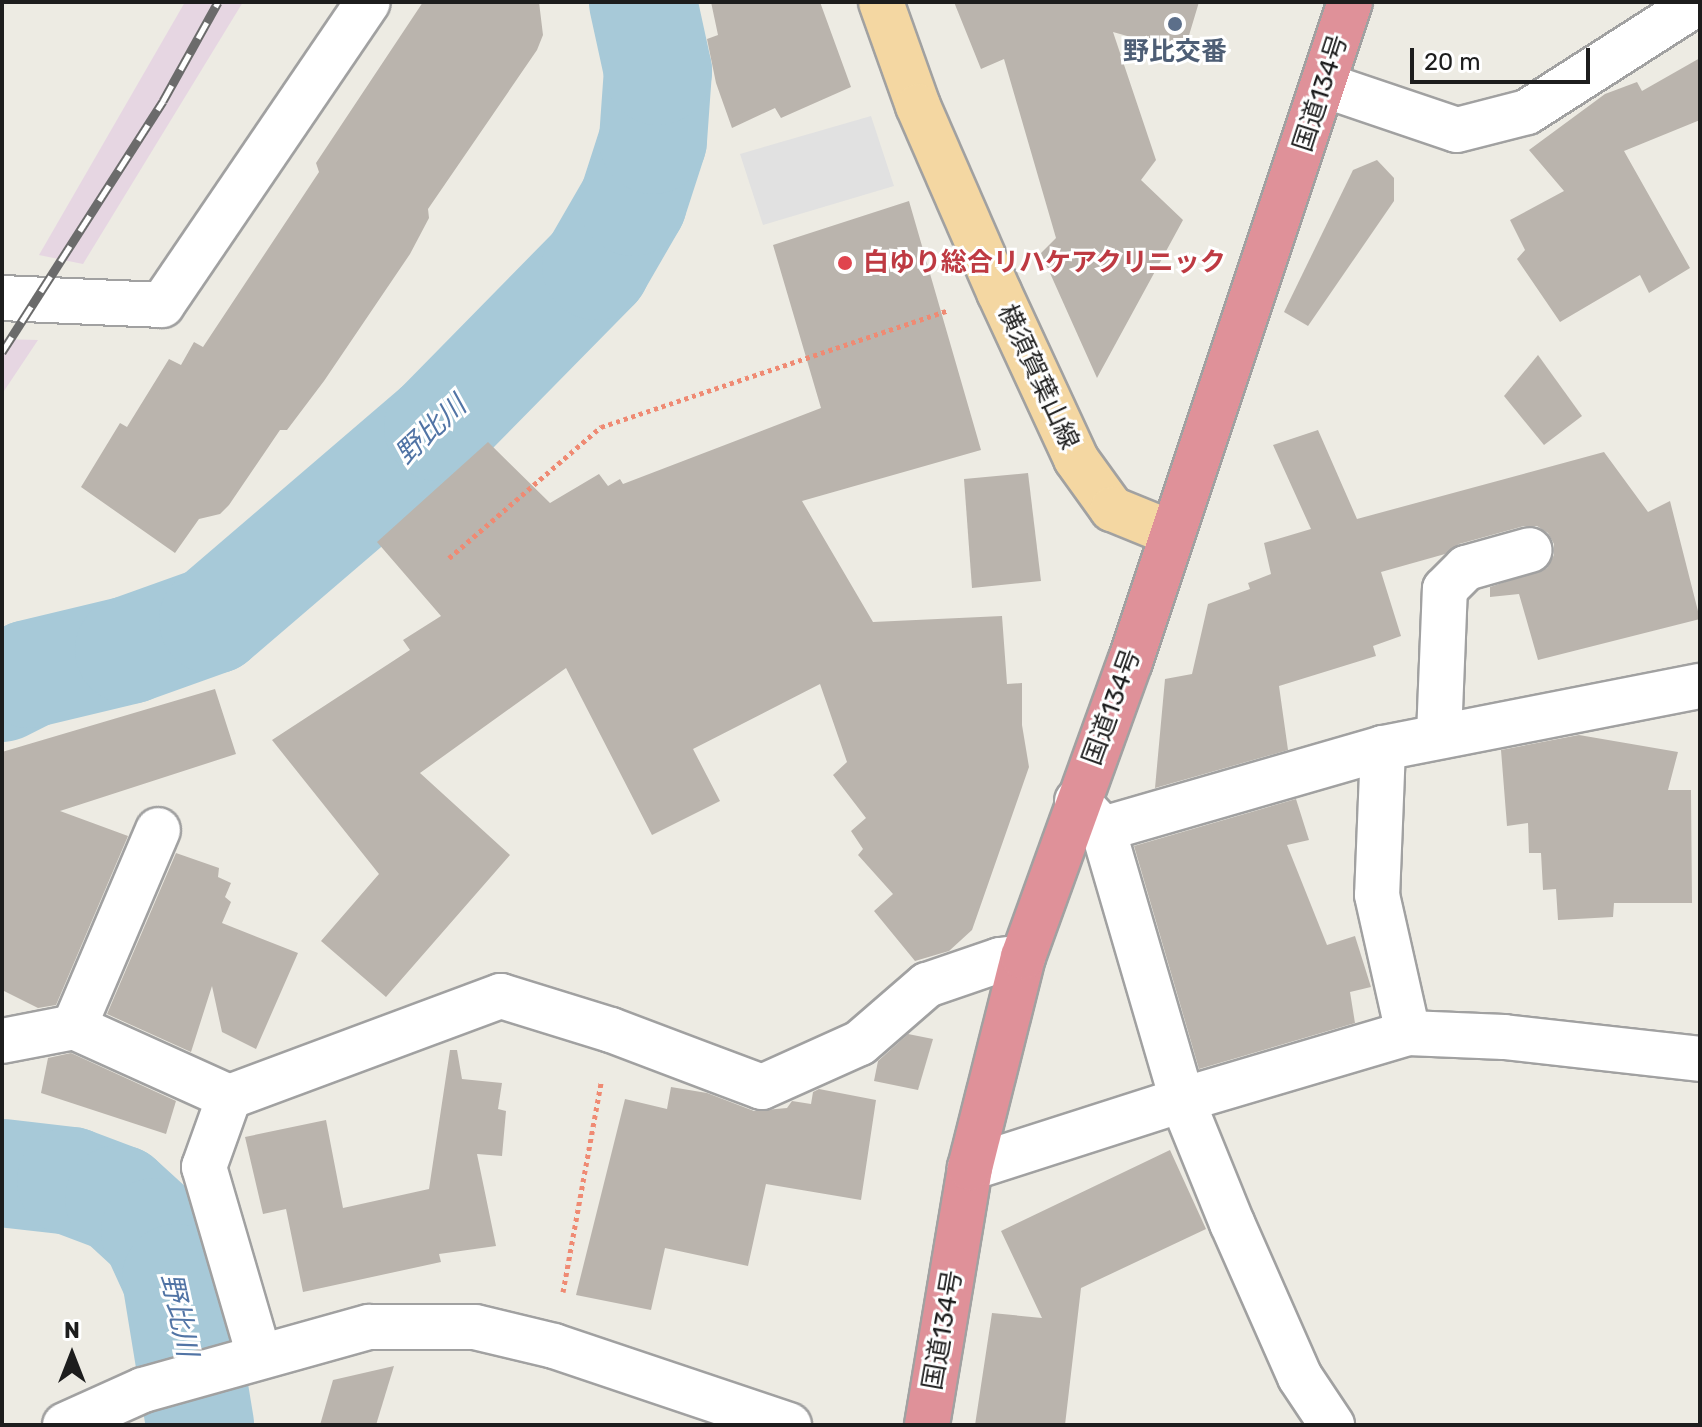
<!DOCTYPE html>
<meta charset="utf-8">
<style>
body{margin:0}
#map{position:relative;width:1702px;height:1427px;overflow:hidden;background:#edebe3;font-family:Rubik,"Noto Sans JP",sans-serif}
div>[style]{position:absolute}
.industrial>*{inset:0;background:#e6d6e2}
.parking>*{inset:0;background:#e1e1e1}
.river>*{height:108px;margin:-54px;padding:0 54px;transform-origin:54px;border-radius:54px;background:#a7c9d8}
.building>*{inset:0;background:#bab4ad}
.path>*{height:5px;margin-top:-2.5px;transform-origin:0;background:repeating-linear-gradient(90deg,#ef8a73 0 4px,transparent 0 8px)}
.roads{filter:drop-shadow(2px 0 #a1a1a1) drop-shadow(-2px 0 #a1a1a1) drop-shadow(0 2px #a1a1a1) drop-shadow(0 -2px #a1a1a1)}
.minor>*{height:44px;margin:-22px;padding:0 22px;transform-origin:22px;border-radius:22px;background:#fff}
.major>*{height:44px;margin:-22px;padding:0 22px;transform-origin:22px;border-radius:22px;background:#f4d7a2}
.highway>*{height:44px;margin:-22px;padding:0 22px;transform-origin:22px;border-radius:22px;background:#df9199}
.rail>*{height:9px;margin-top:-4.5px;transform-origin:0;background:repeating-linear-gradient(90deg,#fff 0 18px,#6b6b6b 0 36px);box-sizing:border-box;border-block:2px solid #6b6b6b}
.dots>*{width:22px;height:22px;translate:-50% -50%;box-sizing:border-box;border:4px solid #fff;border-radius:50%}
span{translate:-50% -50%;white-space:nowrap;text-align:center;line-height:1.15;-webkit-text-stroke:6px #fff;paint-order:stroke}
.service-label{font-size:26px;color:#4e5e75;font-weight:700}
.street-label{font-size:26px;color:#1d1d1d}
.health-label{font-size:26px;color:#be3a42;font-weight:700}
.left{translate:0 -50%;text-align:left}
.water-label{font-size:28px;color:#5174a5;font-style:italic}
.frame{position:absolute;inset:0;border:4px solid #1d1d1d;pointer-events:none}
.north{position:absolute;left:32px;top:1315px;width:80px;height:80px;-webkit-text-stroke:6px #fff;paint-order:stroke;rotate:0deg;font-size:22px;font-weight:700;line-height:32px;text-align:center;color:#1d1d1d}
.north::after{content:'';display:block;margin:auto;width:28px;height:36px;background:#1d1d1d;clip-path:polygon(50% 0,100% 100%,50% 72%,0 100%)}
.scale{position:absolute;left:1410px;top:48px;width:180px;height:36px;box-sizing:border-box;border:4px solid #1d1d1d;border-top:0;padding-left:10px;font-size:24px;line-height:28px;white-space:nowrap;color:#1d1d1d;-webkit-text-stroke:6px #fff;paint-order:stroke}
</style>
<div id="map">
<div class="industrial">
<i style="clip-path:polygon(185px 2px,243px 2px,83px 264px,39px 255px)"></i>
<i style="clip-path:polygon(2px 339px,38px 340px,2px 394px)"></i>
</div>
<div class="parking">
<i style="clip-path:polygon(871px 116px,894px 186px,763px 225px,740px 154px)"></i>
</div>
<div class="river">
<i style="left:2px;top:688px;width:30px;rotate:-27deg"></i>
<i style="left:29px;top:674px;width:103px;rotate:-13.5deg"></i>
<i style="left:129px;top:650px;width:89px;rotate:-19.7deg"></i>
<i style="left:213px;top:620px;width:296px;rotate:-40.6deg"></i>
<i style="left:438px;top:427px;width:226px;rotate:-45.5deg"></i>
<i style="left:596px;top:266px;width:74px;rotate:-60deg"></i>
<i style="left:633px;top:202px;width:65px;rotate:-72.1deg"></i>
<i style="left:653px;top:140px;width:69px;rotate:-85.9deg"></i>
<i style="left:658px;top:71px;width:71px;rotate:-102.3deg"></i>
<i style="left:2px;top:1173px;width:69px;rotate:6.6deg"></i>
<i style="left:71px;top:1181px;width:51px;rotate:20.6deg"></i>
<i style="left:119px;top:1199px;width:49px;rotate:42.5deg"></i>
<i style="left:155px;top:1232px;width:51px;rotate:65.5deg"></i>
<i style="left:176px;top:1278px;width:149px;rotate:80.7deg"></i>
</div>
<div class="building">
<i style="clip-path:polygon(423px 2px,539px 2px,543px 35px,537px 50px,428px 209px,429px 218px,410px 254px,324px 381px,287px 430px,280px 430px,229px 505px,220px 514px,199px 519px,175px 553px,81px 487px,120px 423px,127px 427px,169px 359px,181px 365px,194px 342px,203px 347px,319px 172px,316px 163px)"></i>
<i style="clip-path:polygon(711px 2px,820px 2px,851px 87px,781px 118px,775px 108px,732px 128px,716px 83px,707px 39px,718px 35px)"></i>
<i style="clip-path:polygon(954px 2px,1199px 2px,1184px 52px,1113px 32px,1156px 160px,1141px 180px,1183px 220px,1097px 378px,1041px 253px,1056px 238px,1004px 59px,981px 69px)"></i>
<i style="clip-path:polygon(1700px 58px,1700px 120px,1624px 151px,1690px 268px,1649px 293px,1640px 275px,1560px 322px,1517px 259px,1525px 250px,1510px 220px,1564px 191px,1529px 150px,1605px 94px,1637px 82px,1642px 91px)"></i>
<i style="clip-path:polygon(1377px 160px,1394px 178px,1394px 201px,1308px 326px,1284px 312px,1353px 170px)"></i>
<i style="clip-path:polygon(909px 201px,981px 450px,802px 501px,873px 622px,1002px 616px,1007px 684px,1022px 683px,1022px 725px,1029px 767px,972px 930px,949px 951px,915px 961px,874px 911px,893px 894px,858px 855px,863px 849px,851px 831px,866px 818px,833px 775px,847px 762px,820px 684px,693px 749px,720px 801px,652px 835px,566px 668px,420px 773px,510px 855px,386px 997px,321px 941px,379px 874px,272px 740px,410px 650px,403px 640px,441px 616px,377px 542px,488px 442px,550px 503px,599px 474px,608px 486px,620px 479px,623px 484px,821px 408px,773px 245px)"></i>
<i style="clip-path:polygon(1538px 355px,1582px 416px,1544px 445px,1504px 396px)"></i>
<i style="clip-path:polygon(1318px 430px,1357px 519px,1604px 452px,1648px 512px,1670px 501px,1700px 619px,1538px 660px,1519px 594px,1490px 597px,1490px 587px,1547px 568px,1554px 555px,1554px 544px,1548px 533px,1537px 526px,1524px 526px,1459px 544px,1445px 554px,1381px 572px,1401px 636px,1373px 646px,1376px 656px,1279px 686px,1288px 750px,1155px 788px,1165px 679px,1192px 674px,1208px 604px,1250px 589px,1248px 583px,1271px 574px,1264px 543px,1311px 529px,1273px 445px)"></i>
<i style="clip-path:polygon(1028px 473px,1041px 581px,972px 588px,964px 479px)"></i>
<i style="clip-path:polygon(215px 689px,236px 754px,60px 811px,128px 836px,56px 1005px,38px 1008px,2px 990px,2px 752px)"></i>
<i style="clip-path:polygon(1579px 735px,1678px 752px,1668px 790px,1691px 790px,1692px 903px,1614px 903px,1613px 917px,1558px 920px,1556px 889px,1543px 890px,1541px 853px,1529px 853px,1528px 823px,1507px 826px,1501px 750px)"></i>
<i style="clip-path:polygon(1296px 799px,1309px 840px,1287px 845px,1327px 945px,1355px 936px,1371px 987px,1350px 992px,1355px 1023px,1199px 1069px,1134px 846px)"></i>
<i style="clip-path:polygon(176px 853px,219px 868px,218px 877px,231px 883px,225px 897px,231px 902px,222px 923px,298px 953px,256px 1049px,222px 1032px,212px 986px,191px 1052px,107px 1014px)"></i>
<i style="clip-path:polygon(908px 1034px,933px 1039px,918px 1090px,874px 1081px,878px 1061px)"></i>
<i style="clip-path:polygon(450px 1050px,457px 1050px,462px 1079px,502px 1083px,498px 1109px,506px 1111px,502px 1156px,477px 1154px,496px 1246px,439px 1254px,441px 1262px,303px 1292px,286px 1209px,263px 1214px,245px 1137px,326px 1120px,343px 1208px,429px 1189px)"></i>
<i style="clip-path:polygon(71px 1053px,176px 1101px,166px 1134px,41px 1093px,48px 1058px)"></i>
<i style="clip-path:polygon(671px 1087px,707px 1093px,754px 1111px,787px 1108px,792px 1101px,811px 1104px,813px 1092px,819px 1089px,876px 1100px,861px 1200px,766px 1184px,748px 1266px,665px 1248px,651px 1310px,576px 1295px,625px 1099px,667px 1109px)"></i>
<i style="clip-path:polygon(1170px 1150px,1206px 1229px,1081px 1288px,1065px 1425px,975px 1425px,992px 1313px,1042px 1318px,1001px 1231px)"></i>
<i style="clip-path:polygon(394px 1366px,376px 1425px,320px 1425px,333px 1380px)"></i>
</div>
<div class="path">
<i style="left:449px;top:558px;width:201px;rotate:-40.8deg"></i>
<i style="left:601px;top:427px;width:366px;rotate:-18.6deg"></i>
<i style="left:563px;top:1292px;width:213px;rotate:-79.7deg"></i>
</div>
<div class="roads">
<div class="minor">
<i style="left:1324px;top:85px;width:140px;rotate:18.7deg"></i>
<i style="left:1457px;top:130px;width:72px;rotate:-14.4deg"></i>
<i style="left:1527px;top:112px;width:204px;rotate:-32.6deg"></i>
<i style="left:2px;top:298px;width:160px;rotate:2.5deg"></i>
<i style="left:162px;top:305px;width:366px;rotate:-55.8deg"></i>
<i style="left:1439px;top:736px;width:147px;rotate:-87.7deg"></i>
<i style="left:1445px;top:589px;width:30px;rotate:-45deg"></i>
<i style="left:1466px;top:568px;width:66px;rotate:-15.7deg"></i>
<i style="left:1383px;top:748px;width:147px;rotate:92.3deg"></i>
<i style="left:1377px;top:895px;width:141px;rotate:77.3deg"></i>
<i style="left:1077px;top:801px;width:38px;rotate:47deg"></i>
<i style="left:1103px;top:829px;width:282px;rotate:73.7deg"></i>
<i style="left:1182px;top:1100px;width:133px;rotate:67.9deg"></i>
<i style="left:1232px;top:1223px;width:168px;rotate:66.2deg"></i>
<i style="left:1300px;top:1377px;width:58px;rotate:56.3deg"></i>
<i style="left:1103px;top:829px;width:291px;rotate:-16.1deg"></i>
<i style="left:1383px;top:748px;width:323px;rotate:-11.1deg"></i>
<i style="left:74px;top:1027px;width:214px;rotate:-66.9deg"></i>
<i style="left:2px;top:1041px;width:73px;rotate:-11deg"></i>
<i style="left:74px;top:1027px;width:170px;rotate:24.3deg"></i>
<i style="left:970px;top:1168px;width:223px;rotate:-17.8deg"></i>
<i style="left:1182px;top:1100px;width:236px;rotate:-16.5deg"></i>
<i style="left:1408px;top:1033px;width:96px;rotate:2.4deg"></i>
<i style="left:1504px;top:1037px;width:197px;rotate:6.4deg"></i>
<i style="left:259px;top:1355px;width:196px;rotate:-106.3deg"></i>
<i style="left:204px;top:1167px;width:74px;rotate:-70.3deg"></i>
<i style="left:229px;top:1097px;width:290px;rotate:-20.4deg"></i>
<i style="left:501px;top:996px;width:115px;rotate:17.2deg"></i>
<i style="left:611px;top:1030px;width:161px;rotate:20.7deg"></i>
<i style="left:762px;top:1087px;width:107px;rotate:-24.2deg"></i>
<i style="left:860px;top:1043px;width:89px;rotate:-40.9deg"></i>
<i style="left:927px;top:985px;width:77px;rotate:-18.9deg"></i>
<i style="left:1000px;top:960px;width:23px;rotate:-7deg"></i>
<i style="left:65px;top:1425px;width:85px;rotate:-24.2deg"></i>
<i style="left:143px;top:1390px;width:235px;rotate:-15.6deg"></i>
<i style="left:369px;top:1327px;width:106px"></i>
<i style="left:475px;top:1327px;width:81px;rotate:13.5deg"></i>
<i style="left:554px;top:1346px;width:248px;rotate:18.6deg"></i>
</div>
<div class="major">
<i style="left:881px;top:2px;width:110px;rotate:70.4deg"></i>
<i style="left:918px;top:106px;width:203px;rotate:66.5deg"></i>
<i style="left:999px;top:292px;width:184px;rotate:65.2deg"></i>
<i style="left:1076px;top:459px;width:62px;rotate:54.2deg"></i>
<i style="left:1112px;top:509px;width:64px;rotate:22.1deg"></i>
</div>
<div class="highway">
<i style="left:927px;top:1425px;width:261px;rotate:-80.5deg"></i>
<i style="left:970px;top:1168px;width:218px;rotate:-75.9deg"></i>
<i style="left:1023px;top:957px;width:314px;rotate:-70.1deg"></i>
<i style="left:1130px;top:662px;width:696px;rotate:-71.57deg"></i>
</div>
</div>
<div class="rail">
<i style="left:2px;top:352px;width:298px;rotate:-57.3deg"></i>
<i style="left:163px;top:101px;width:113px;rotate:-60.9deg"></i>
</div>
<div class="dots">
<i style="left:1175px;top:24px;background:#5c6f8a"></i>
<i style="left:845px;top:263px;background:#e0444e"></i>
</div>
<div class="service-label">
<span style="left:1175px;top:52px">野比交番</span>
</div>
<div class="street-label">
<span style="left:1321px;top:93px;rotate:-72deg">国道134号</span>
<span style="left:1038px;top:377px;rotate:65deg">横須賀葉山線</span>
<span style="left:1112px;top:707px;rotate:-70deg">国道134号</span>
<span style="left:943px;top:1330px;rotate:-80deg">国道134号</span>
</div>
<div class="health-label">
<span class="left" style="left:863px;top:263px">白ゆり総合リハケアクリニック</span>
</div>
<div class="water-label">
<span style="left:431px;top:430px;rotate:-43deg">野比川</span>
<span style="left:179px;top:1315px;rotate:78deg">野比川</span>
</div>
<div class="frame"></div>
<div class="north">N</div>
<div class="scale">20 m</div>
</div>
